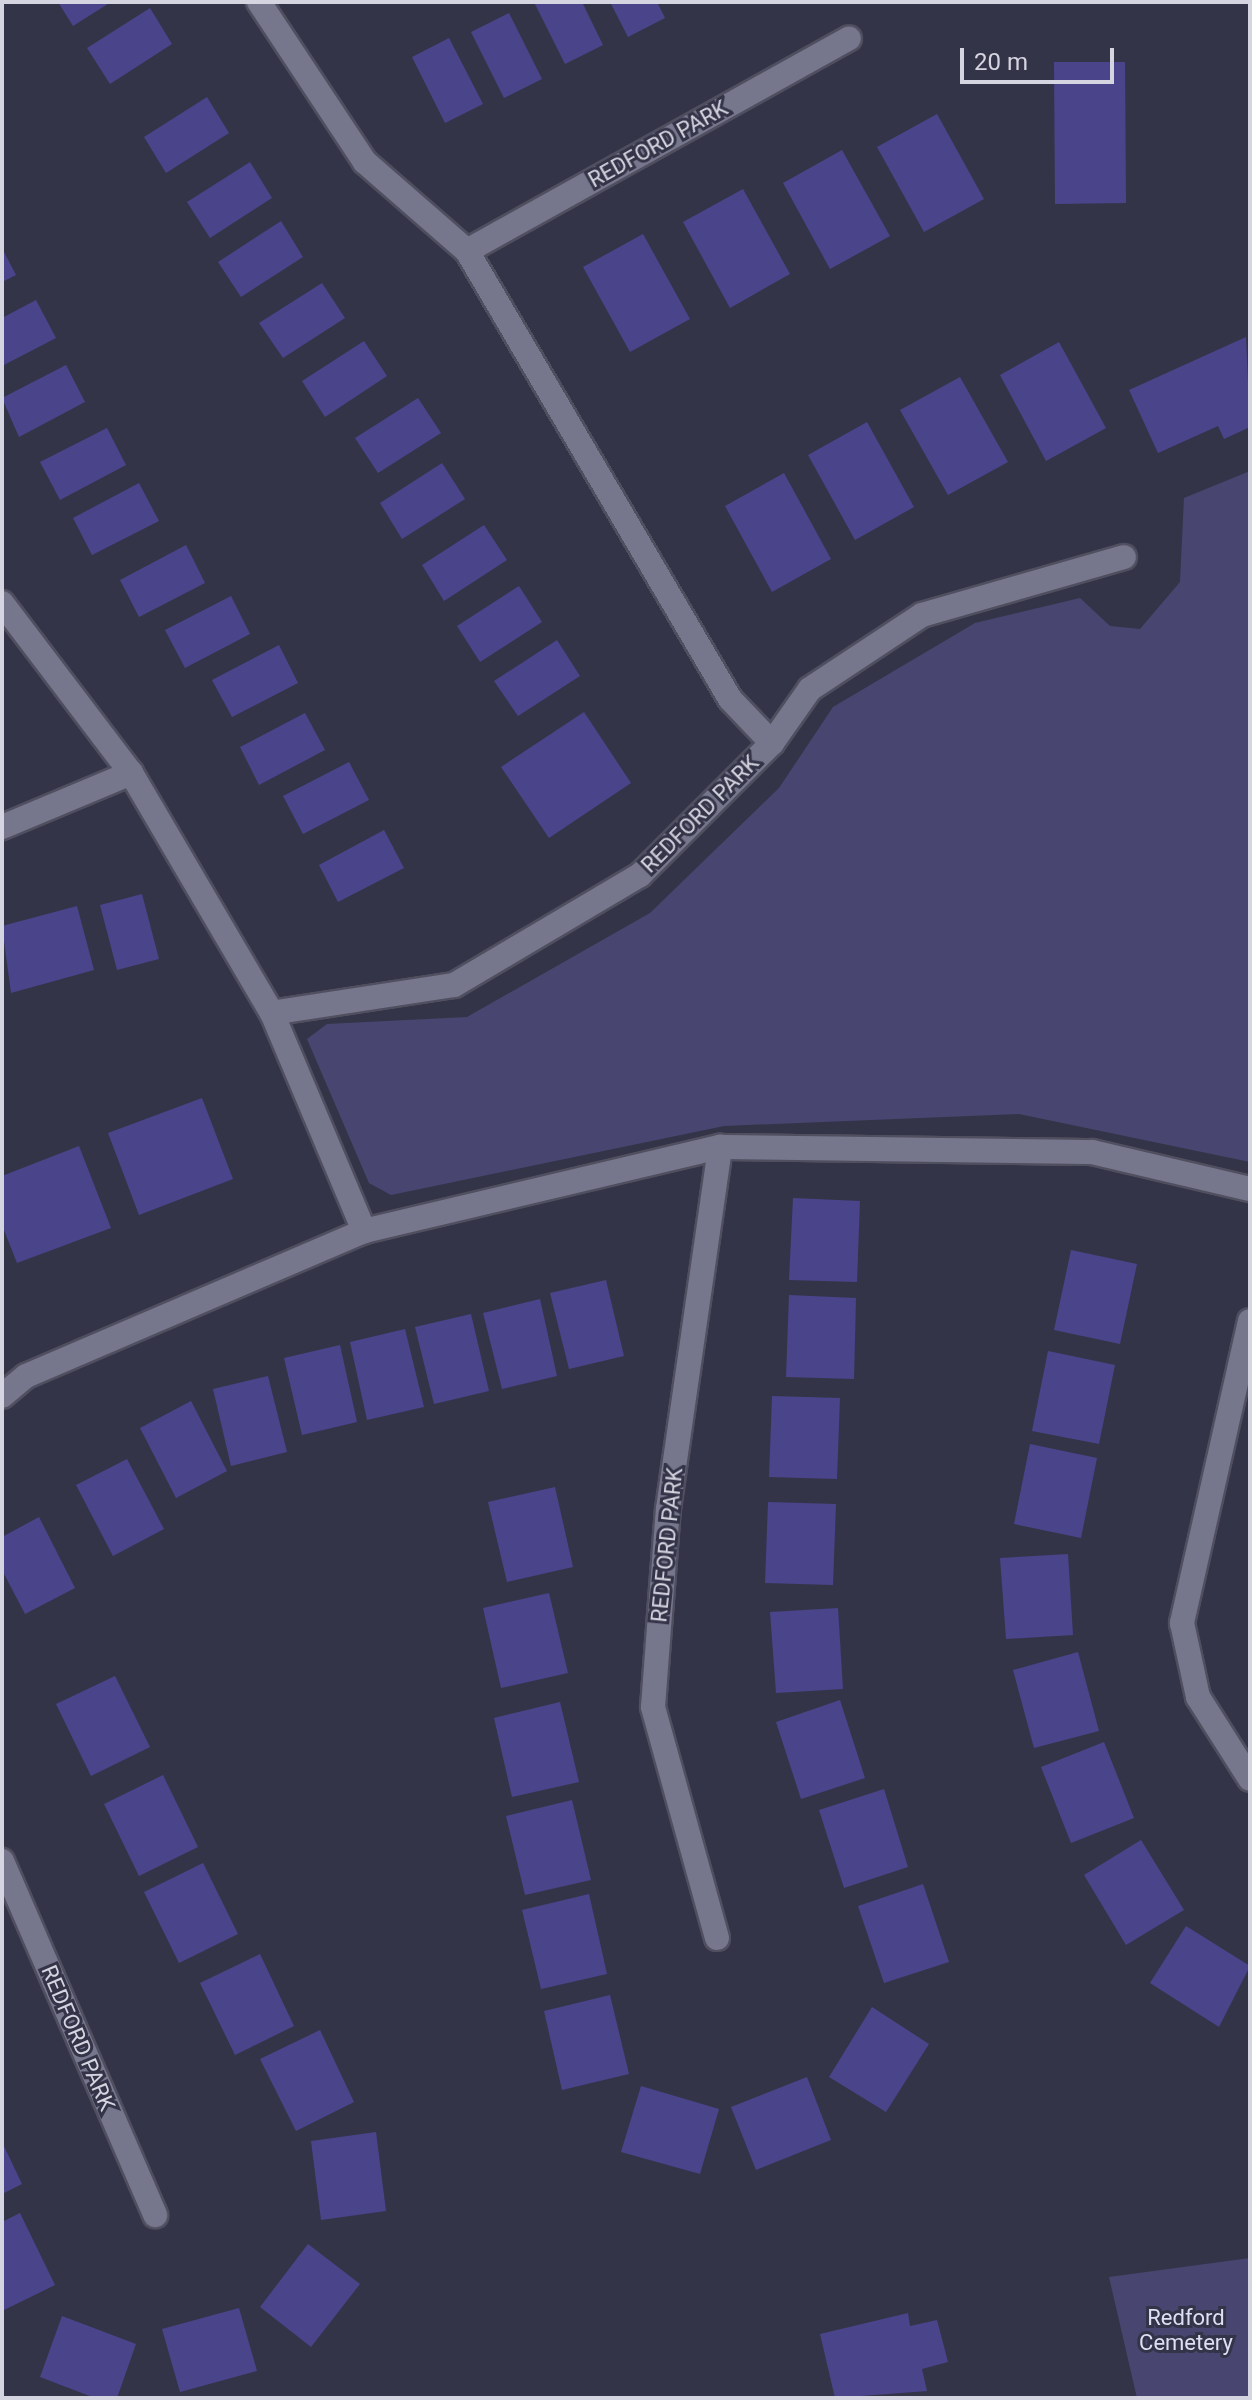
<!DOCTYPE html>
<style>
body{margin:0}
#map{position:relative;width:1252px;height:2400px;overflow:hidden;background:#343448;font-family:Roboto,sans-serif}
div>[style]{position:absolute}
.green>*{inset:0;background:#484671}
.building>*{inset:0;background:#4a448b}
.roads{filter:drop-shadow(2px 0 #504f60) drop-shadow(-2px 0 #504f60) drop-shadow(0 2px #504f60) drop-shadow(0 -2px #504f60)}
.minor>*{height:24px;margin:-12px;padding:0 12px;transform-origin:12px;border-radius:12px;background:#76768d}
span{translate:-50% -50%;white-space:nowrap;text-align:center;line-height:1.15;-webkit-text-stroke:6px #343448;paint-order:stroke}
.street-label{font-size:22px;color:#d5d5e2}
.park-label{font-size:22px;color:#dedff4}
.frame{position:absolute;inset:0;border:4px solid #d5d5e2;pointer-events:none}
.scale{position:absolute;left:960px;top:48px;width:154px;height:36px;box-sizing:border-box;border:4px solid #d5d5e2;border-top:0;padding-left:10px;font-size:24px;line-height:28px;white-space:nowrap;color:#d5d5e2;-webkit-text-stroke:6px #343448;paint-order:stroke}
</style>
<div id="map">
<div class="green">
<i style="clip-path:polygon(1250px 471px,1250px 1162px,1019px 1114px,724px 1126px,391px 1195px,369px 1183px,307px 1039px,327px 1024px,467px 1017px,650px 913px,779px 788px,833px 707px,975px 623px,1080px 598px,1110px 626px,1140px 629px,1180px 582px,1184px 498px)"></i>
<i style="clip-path:polygon(1250px 2258px,1250px 2398px,1137px 2398px,1109px 2277px)"></i>
</div>
<div class="building">
<i style="clip-path:polygon(58px 2px,111px 2px,73px 26px)"></i>
<i style="clip-path:polygon(534px 2px,582px 2px,603px 45px,565px 64px)"></i>
<i style="clip-path:polygon(610px 2px,657px 2px,665px 18px,628px 37px)"></i>
<i style="clip-path:polygon(150px 8px,172px 44px,110px 84px,87px 48px)"></i>
<i style="clip-path:polygon(509px 13px,542px 79px,504px 98px,471px 32px)"></i>
<i style="clip-path:polygon(449px 38px,483px 104px,445px 123px,412px 57px)"></i>
<i style="clip-path:polygon(1054px 62px,1125px 62px,1126px 203px,1055px 204px)"></i>
<i style="clip-path:polygon(207px 97px,229px 133px,166px 173px,144px 137px)"></i>
<i style="clip-path:polygon(937px 114px,984px 199px,924px 232px,877px 147px)"></i>
<i style="clip-path:polygon(842px 150px,890px 236px,830px 269px,783px 183px)"></i>
<i style="clip-path:polygon(250px 162px,272px 198px,210px 238px,187px 202px)"></i>
<i style="clip-path:polygon(743px 189px,790px 274px,730px 308px,683px 222px)"></i>
<i style="clip-path:polygon(281px 221px,303px 257px,241px 297px,218px 262px)"></i>
<i style="clip-path:polygon(643px 234px,690px 319px,630px 352px,583px 267px)"></i>
<i style="clip-path:polygon(2px 248px,16px 275px,2px 282px)"></i>
<i style="clip-path:polygon(322px 283px,345px 318px,283px 358px,259px 323px)"></i>
<i style="clip-path:polygon(36px 300px,56px 338px,2px 366px,2px 318px)"></i>
<i style="clip-path:polygon(1246px 337px,1250px 427px,1224px 439px,1218px 426px,1158px 453px,1129px 390px)"></i>
<i style="clip-path:polygon(364px 341px,387px 376px,325px 417px,302px 381px)"></i>
<i style="clip-path:polygon(1059px 342px,1106px 428px,1046px 461px,1000px 375px)"></i>
<i style="clip-path:polygon(66px 365px,85px 402px,19px 437px,2px 398px)"></i>
<i style="clip-path:polygon(960px 377px,1008px 462px,948px 495px,900px 410px)"></i>
<i style="clip-path:polygon(418px 398px,441px 433px,378px 473px,355px 438px)"></i>
<i style="clip-path:polygon(867px 422px,914px 507px,855px 540px,808px 455px)"></i>
<i style="clip-path:polygon(107px 428px,126px 465px,60px 500px,40px 462px)"></i>
<i style="clip-path:polygon(442px 463px,465px 499px,402px 539px,380px 503px)"></i>
<i style="clip-path:polygon(784px 473px,831px 559px,772px 592px,725px 506px)"></i>
<i style="clip-path:polygon(139px 483px,159px 521px,92px 555px,73px 518px)"></i>
<i style="clip-path:polygon(484px 525px,507px 560px,444px 601px,422px 565px)"></i>
<i style="clip-path:polygon(186px 545px,205px 583px,139px 617px,120px 580px)"></i>
<i style="clip-path:polygon(519px 586px,542px 622px,480px 662px,457px 626px)"></i>
<i style="clip-path:polygon(231px 596px,250px 634px,185px 668px,165px 630px)"></i>
<i style="clip-path:polygon(557px 640px,580px 676px,518px 716px,494px 681px)"></i>
<i style="clip-path:polygon(279px 645px,298px 683px,232px 717px,212px 680px)"></i>
<i style="clip-path:polygon(584px 712px,631px 783px,549px 838px,501px 767px)"></i>
<i style="clip-path:polygon(305px 713px,325px 750px,259px 785px,240px 747px)"></i>
<i style="clip-path:polygon(349px 762px,369px 800px,303px 834px,283px 796px)"></i>
<i style="clip-path:polygon(384px 830px,404px 868px,338px 902px,319px 865px)"></i>
<i style="clip-path:polygon(142px 894px,159px 959px,117px 970px,100px 905px)"></i>
<i style="clip-path:polygon(77px 906px,94px 970px,11px 993px,2px 926px)"></i>
<i style="clip-path:polygon(202px 1098px,233px 1179px,139px 1215px,108px 1133px)"></i>
<i style="clip-path:polygon(79px 1146px,111px 1228px,17px 1263px,2px 1225px,2px 1176px)"></i>
<i style="clip-path:polygon(793px 1198px,860px 1201px,857px 1282px,789px 1280px)"></i>
<i style="clip-path:polygon(1071px 1250px,1137px 1264px,1120px 1344px,1054px 1330px)"></i>
<i style="clip-path:polygon(606px 1280px,624px 1356px,569px 1369px,550px 1293px)"></i>
<i style="clip-path:polygon(789px 1295px,856px 1298px,854px 1379px,786px 1377px)"></i>
<i style="clip-path:polygon(540px 1299px,557px 1376px,502px 1389px,483px 1313px)"></i>
<i style="clip-path:polygon(471px 1314px,489px 1391px,434px 1404px,415px 1327px)"></i>
<i style="clip-path:polygon(405px 1329px,424px 1407px,367px 1420px,350px 1342px)"></i>
<i style="clip-path:polygon(340px 1345px,357px 1422px,302px 1435px,284px 1358px)"></i>
<i style="clip-path:polygon(1048px 1351px,1115px 1365px,1099px 1444px,1032px 1431px)"></i>
<i style="clip-path:polygon(268px 1376px,287px 1452px,231px 1466px,213px 1389px)"></i>
<i style="clip-path:polygon(772px 1396px,840px 1398px,837px 1479px,769px 1477px)"></i>
<i style="clip-path:polygon(191px 1401px,227px 1471px,176px 1498px,140px 1428px)"></i>
<i style="clip-path:polygon(1030px 1444px,1097px 1458px,1081px 1538px,1014px 1524px)"></i>
<i style="clip-path:polygon(127px 1459px,164px 1529px,113px 1556px,76px 1485px)"></i>
<i style="clip-path:polygon(555px 1487px,573px 1567px,507px 1582px,488px 1502px)"></i>
<i style="clip-path:polygon(768px 1502px,836px 1504px,833px 1585px,765px 1583px)"></i>
<i style="clip-path:polygon(39px 1517px,75px 1588px,25px 1614px,2px 1570px,2px 1537px)"></i>
<i style="clip-path:polygon(1068px 1554px,1073px 1635px,1006px 1639px,1000px 1558px)"></i>
<i style="clip-path:polygon(549px 1593px,568px 1673px,501px 1688px,483px 1608px)"></i>
<i style="clip-path:polygon(838px 1608px,843px 1689px,776px 1693px,770px 1612px)"></i>
<i style="clip-path:polygon(1078px 1652px,1099px 1731px,1034px 1748px,1013px 1670px)"></i>
<i style="clip-path:polygon(115px 1676px,150px 1747px,91px 1776px,56px 1704px)"></i>
<i style="clip-path:polygon(840px 1700px,865px 1778px,801px 1799px,776px 1722px)"></i>
<i style="clip-path:polygon(560px 1702px,579px 1782px,512px 1797px,494px 1718px)"></i>
<i style="clip-path:polygon(1104px 1742px,1134px 1818px,1071px 1843px,1041px 1767px)"></i>
<i style="clip-path:polygon(163px 1775px,198px 1847px,139px 1876px,104px 1804px)"></i>
<i style="clip-path:polygon(884px 1789px,908px 1867px,844px 1888px,819px 1810px)"></i>
<i style="clip-path:polygon(572px 1800px,591px 1880px,525px 1895px,506px 1816px)"></i>
<i style="clip-path:polygon(1141px 1840px,1184px 1910px,1126px 1945px,1084px 1875px)"></i>
<i style="clip-path:polygon(203px 1863px,238px 1934px,179px 1963px,144px 1892px)"></i>
<i style="clip-path:polygon(923px 1884px,949px 1962px,884px 1983px,858px 1906px)"></i>
<i style="clip-path:polygon(589px 1894px,607px 1974px,541px 1989px,522px 1910px)"></i>
<i style="clip-path:polygon(1186px 1926px,1250px 1966px,1219px 2027px,1150px 1983px)"></i>
<i style="clip-path:polygon(260px 1954px,294px 2026px,235px 2055px,200px 1983px)"></i>
<i style="clip-path:polygon(610px 1995px,629px 2074px,562px 2090px,544px 2011px)"></i>
<i style="clip-path:polygon(872px 2007px,929px 2044px,886px 2112px,829px 2077px)"></i>
<i style="clip-path:polygon(320px 2030px,354px 2102px,296px 2131px,260px 2059px)"></i>
<i style="clip-path:polygon(807px 2077px,831px 2140px,756px 2170px,731px 2107px)"></i>
<i style="clip-path:polygon(641px 2086px,719px 2109px,700px 2174px,621px 2152px)"></i>
<i style="clip-path:polygon(376px 2132px,386px 2211px,321px 2220px,311px 2141px)"></i>
<i style="clip-path:polygon(2px 2142px,22px 2184px,2px 2194px)"></i>
<i style="clip-path:polygon(20px 2213px,55px 2285px,2px 2311px,2px 2222px)"></i>
<i style="clip-path:polygon(308px 2244px,360px 2284px,311px 2347px,260px 2307px)"></i>
<i style="clip-path:polygon(239px 2308px,257px 2371px,180px 2392px,162px 2329px)"></i>
<i style="clip-path:polygon(908px 2313px,910px 2326px,937px 2320px,948px 2362px,922px 2369px,927px 2391px,835px 2398px,820px 2334px)"></i>
<i style="clip-path:polygon(62px 2316px,136px 2344px,117px 2398px,95px 2398px,40px 2377px)"></i>
</div>
<div class="roads">
<div class="minor">
<i style="left:259px;top:2px;width:192px;rotate:56.5deg"></i>
<i style="left:365px;top:162px;width:135px;rotate:41.1deg"></i>
<i style="left:467px;top:251px;width:519px;rotate:59.58deg"></i>
<i style="left:730px;top:699px;width:61px;rotate:46.3deg"></i>
<i style="left:772px;top:743px;width:187px;rotate:135deg"></i>
<i style="left:640px;top:875px;width:216px;rotate:149.4deg"></i>
<i style="left:454px;top:985px;width:184px;rotate:171.3deg"></i>
<i style="left:467px;top:251px;width:437px;rotate:-29.1deg"></i>
<i style="left:2px;top:603px;width:213px;rotate:52.8deg"></i>
<i style="left:131px;top:773px;width:278px;rotate:59.6deg"></i>
<i style="left:272px;top:1013px;width:237px;rotate:67.1deg"></i>
<i style="left:772px;top:743px;width:66px;rotate:-54.9deg"></i>
<i style="left:810px;top:689px;width:134px;rotate:-33.5deg"></i>
<i style="left:922px;top:615px;width:210px;rotate:-16deg"></i>
<i style="left:2px;top:827px;width:140px;rotate:-22.7deg"></i>
<i style="left:1250px;top:1321px;width:310px;rotate:102.7deg"></i>
<i style="left:1182px;top:1623px;width:76px;rotate:77.8deg"></i>
<i style="left:1198px;top:1697px;width:97px;rotate:57.6deg"></i>
<i style="left:2px;top:1396px;width:31px;rotate:-40deg"></i>
<i style="left:26px;top:1376px;width:368px;rotate:-23.2deg"></i>
<i style="left:364px;top:1231px;width:366px;rotate:-13.3deg"></i>
<i style="left:720px;top:1147px;width:372px;rotate:0.8deg"></i>
<i style="left:1092px;top:1152px;width:162px;rotate:13.2deg"></i>
<i style="left:2px;top:1861px;width:386px;rotate:66.6deg"></i>
<i style="left:717px;top:1938px;width:240px;rotate:-105.5deg"></i>
<i style="left:653px;top:1707px;width:199px;rotate:-85.7deg"></i>
<i style="left:668px;top:1509px;width:366px;rotate:-81.8deg"></i>
</div>
</div>
<div class="street-label">
<span style="left:658px;top:144px;rotate:-29deg">REDFORD PARK</span>
<span style="left:700px;top:814px;rotate:-45deg">REDFORD PARK</span>
<span style="left:667px;top:1545px;rotate:-84deg">REDFORD PARK</span>
<span style="left:78px;top:2038px;rotate:67deg">REDFORD PARK</span>
</div>
<div class="park-label">
<span style="left:1186px;top:2330px">Redford<br>Cemetery</span>
</div>
<div class="frame"></div>
<div class="scale">20 m</div>
</div>
